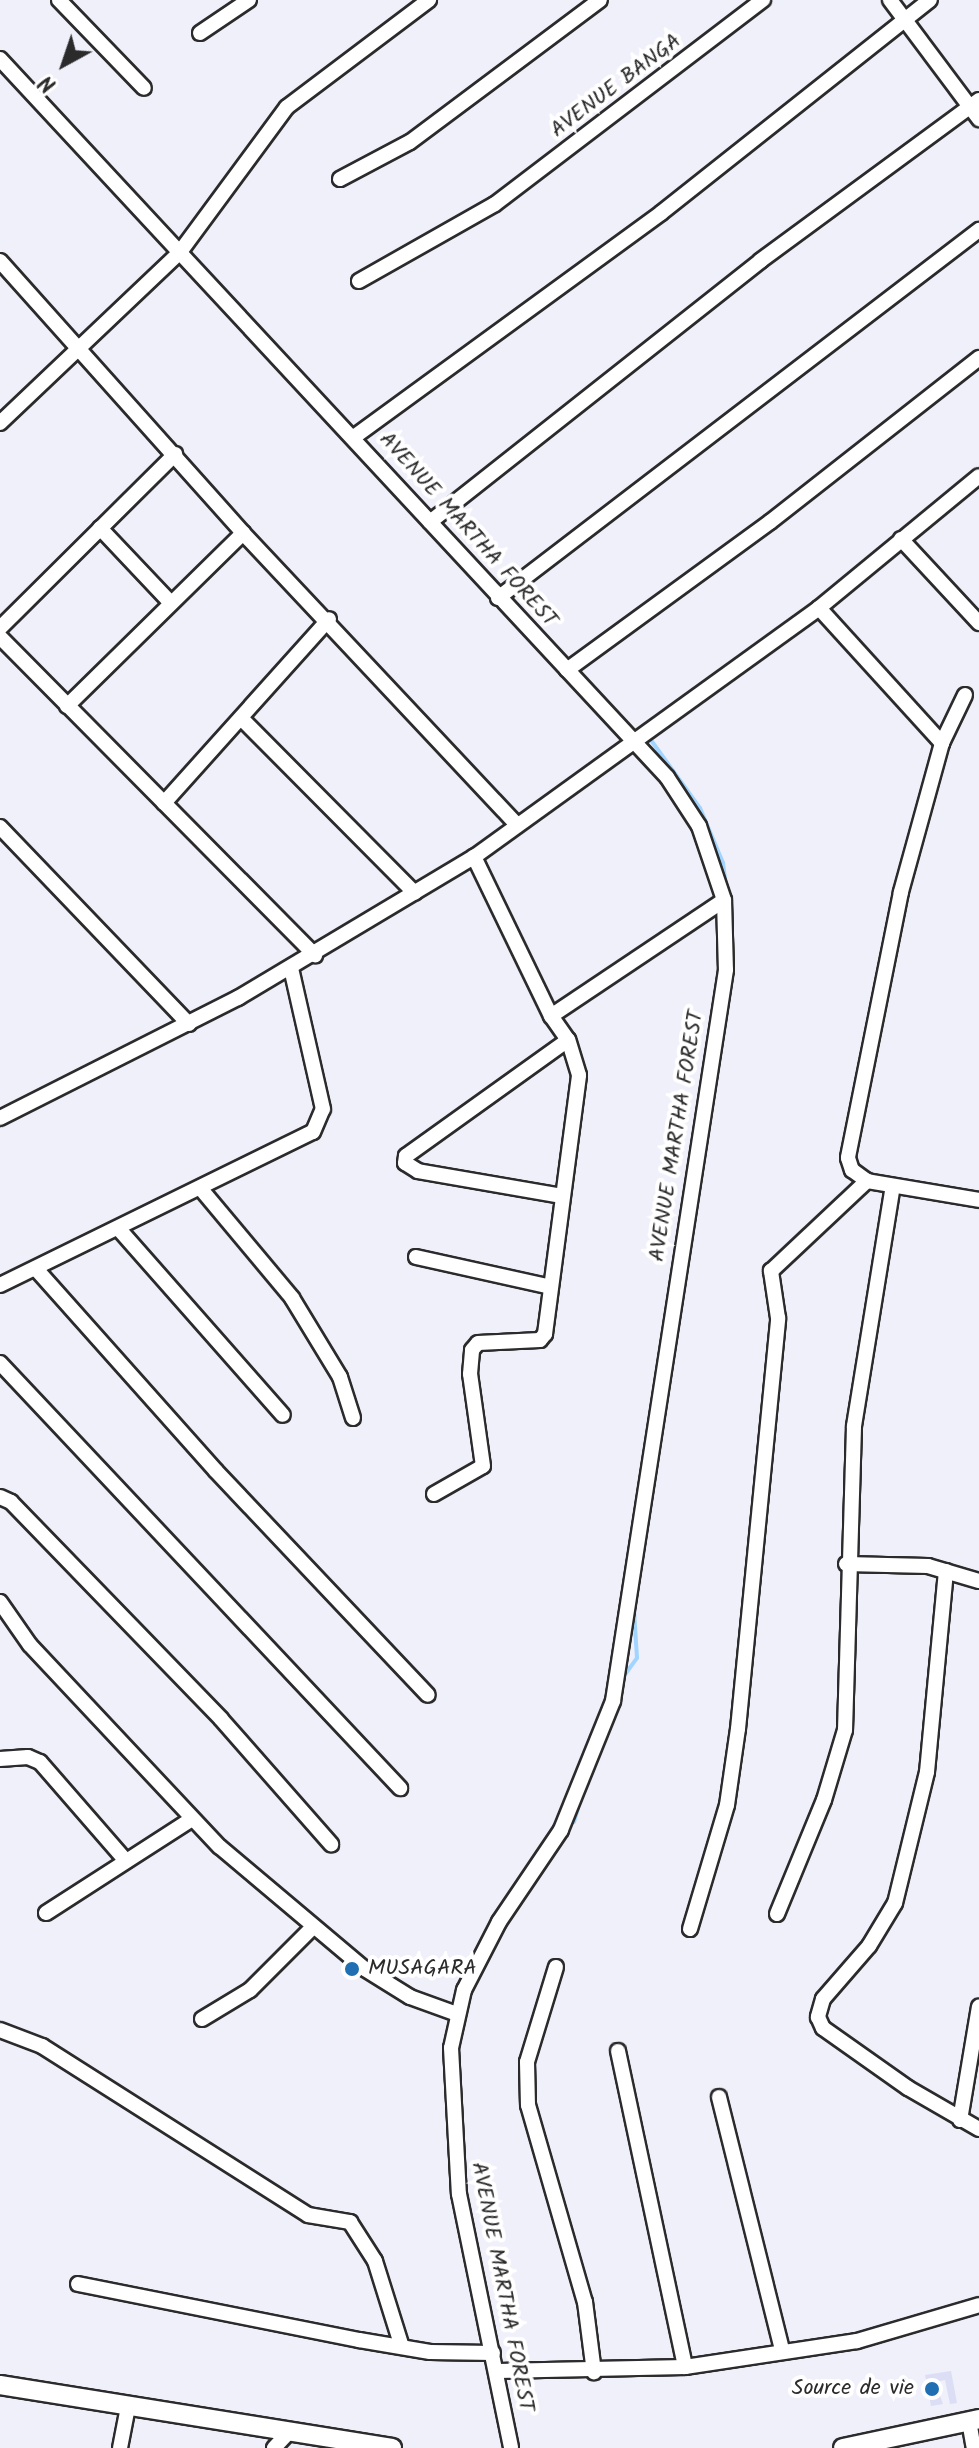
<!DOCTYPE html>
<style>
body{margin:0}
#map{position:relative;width:979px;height:2448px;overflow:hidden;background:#eff0fa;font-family:Kalam,sans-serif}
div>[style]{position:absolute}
.built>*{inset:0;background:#dbdef4}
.stream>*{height:4px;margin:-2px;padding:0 2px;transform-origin:2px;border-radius:2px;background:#a1d5ff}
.roads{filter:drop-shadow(2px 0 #2b2b2b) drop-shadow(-2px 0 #2b2b2b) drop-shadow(0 2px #2b2b2b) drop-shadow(0 -2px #2b2b2b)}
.minor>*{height:14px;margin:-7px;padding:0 7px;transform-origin:7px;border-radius:7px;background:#fff}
.major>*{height:18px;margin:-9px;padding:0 9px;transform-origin:9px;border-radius:9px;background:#fff}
.dots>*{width:22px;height:22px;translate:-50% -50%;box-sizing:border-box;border:4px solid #fff;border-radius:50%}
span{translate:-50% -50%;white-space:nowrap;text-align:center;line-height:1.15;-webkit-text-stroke:8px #fff;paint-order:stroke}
.street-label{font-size:22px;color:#2b2b2b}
.poi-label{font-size:22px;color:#2b2b2b}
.left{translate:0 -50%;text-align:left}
.right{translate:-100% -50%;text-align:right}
.north{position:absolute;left:24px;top:24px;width:80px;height:80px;-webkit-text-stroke:6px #fff;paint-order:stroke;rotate:220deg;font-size:22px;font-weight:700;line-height:32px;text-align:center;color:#2b2b2b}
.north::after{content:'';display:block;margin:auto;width:28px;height:36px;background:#2b2b2b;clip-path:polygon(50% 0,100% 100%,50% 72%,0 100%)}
</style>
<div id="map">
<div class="built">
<i style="clip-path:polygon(951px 2371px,957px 2403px,950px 2404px,945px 2380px,935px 2382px,943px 2404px,931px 2406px,925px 2375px)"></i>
</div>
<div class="stream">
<i style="left:648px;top:736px;width:89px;rotate:54.2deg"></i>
<i style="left:700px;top:808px;width:60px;rotate:67.3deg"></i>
<i style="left:723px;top:863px;width:70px;rotate:82.6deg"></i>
<i style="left:621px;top:1680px;width:27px;rotate:-54deg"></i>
<i style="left:637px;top:1658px;width:48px;rotate:-93.6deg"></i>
<i style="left:574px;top:1822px;width:22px;rotate:-74deg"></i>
</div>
<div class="roads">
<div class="minor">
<i style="left:59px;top:0;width:122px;rotate:46deg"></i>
<i style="left:890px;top:0;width:149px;rotate:53.2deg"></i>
<i style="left:200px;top:33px;width:59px;rotate:-34deg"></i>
<i style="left:0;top:59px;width:980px;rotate:47.11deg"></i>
<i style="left:667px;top:777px;width:59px;rotate:56.9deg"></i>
<i style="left:699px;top:826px;width:78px;rotate:71.3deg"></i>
<i style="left:724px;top:900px;width:70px;rotate:88.4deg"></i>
<i style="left:726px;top:970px;width:740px;rotate:98.79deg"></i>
<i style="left:613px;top:1701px;width:139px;rotate:112deg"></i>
<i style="left:561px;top:1830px;width:111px;rotate:124deg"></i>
<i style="left:499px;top:1922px;width:76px;rotate:117.2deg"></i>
<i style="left:464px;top:1990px;width:59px;rotate:102.6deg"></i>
<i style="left:451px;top:2048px;width:146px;rotate:86.9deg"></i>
<i style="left:459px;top:2194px;width:259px;rotate:78.4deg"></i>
<i style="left:340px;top:179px;width:79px;rotate:-27.9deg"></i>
<i style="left:410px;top:142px;width:237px;rotate:-36.8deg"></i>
<i style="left:0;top:261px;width:365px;rotate:48.2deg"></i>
<i style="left:243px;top:533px;width:399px;rotate:46.8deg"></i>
<i style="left:359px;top:281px;width:156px;rotate:-29.5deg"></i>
<i style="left:495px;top:204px;width:337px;rotate:-37.3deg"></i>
<i style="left:0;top:423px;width:248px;rotate:-43.5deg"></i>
<i style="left:180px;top:252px;width:180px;rotate:-53.6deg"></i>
<i style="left:287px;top:107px;width:178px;rotate:-37deg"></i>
<i style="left:354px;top:437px;width:380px;rotate:-36.1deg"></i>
<i style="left:661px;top:213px;width:343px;rotate:-38.4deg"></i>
<i style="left:430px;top:522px;width:421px;rotate:-38.3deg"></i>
<i style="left:760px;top:261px;width:272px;rotate:-36.3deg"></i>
<i style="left:100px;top:528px;width:102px;rotate:46.6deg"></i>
<i style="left:901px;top:539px;width:115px;rotate:47.1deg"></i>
<i style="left:498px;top:598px;width:606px;rotate:-37.42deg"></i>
<i style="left:819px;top:608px;width:183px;rotate:47.7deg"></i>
<i style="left:0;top:628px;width:247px;rotate:-44.8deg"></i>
<i style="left:0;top:637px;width:448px;rotate:45.3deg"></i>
<i style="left:567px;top:670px;width:251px;rotate:-36.1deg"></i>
<i style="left:770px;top:522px;width:266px;rotate:-38.1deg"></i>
<i style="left:965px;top:695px;width:53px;rotate:115.6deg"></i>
<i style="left:942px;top:743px;width:155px;rotate:105.4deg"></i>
<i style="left:901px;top:892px;width:271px;rotate:101.3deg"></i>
<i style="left:848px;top:1158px;width:13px;rotate:72deg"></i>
<i style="left:852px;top:1170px;width:19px;rotate:36deg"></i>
<i style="left:867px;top:1181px;width:114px;rotate:9.6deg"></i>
<i style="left:67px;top:706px;width:247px;rotate:-44.5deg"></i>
<i style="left:242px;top:719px;width:245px;rotate:45.2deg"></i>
<i style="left:164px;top:803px;width:247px;rotate:-48.1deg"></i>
<i style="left:0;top:827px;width:273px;rotate:46.2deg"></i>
<i style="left:551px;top:1016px;width:208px;rotate:-33.8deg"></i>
<i style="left:0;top:1118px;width:267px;rotate:-26.8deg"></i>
<i style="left:238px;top:998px;width:275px;rotate:-30.9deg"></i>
<i style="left:474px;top:857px;width:425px;rotate:-35.8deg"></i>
<i style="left:819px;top:608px;width:207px;rotate:-39.5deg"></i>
<i style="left:201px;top:1189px;width:142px;rotate:50.1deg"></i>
<i style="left:292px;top:1298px;width:92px;rotate:58.7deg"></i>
<i style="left:340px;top:1377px;width:43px;rotate:72.4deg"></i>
<i style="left:562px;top:1196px;width:146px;rotate:-170.2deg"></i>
<i style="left:418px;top:1171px;width:15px;rotate:-148deg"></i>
<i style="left:405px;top:1163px;width:7px;rotate:-82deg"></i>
<i style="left:406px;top:1156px;width:199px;rotate:-35.6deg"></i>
<i style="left:118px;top:1228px;width:249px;rotate:48.6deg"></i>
<i style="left:416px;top:1257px;width:138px;rotate:12.5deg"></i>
<i style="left:37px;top:1270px;width:269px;rotate:48.3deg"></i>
<i style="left:216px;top:1471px;width:308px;rotate:46.6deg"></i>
<i style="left:0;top:1285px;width:348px;rotate:-26.1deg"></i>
<i style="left:313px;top:1132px;width:25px;rotate:-67deg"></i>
<i style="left:323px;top:1109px;width:145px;rotate:-102.8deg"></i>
<i style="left:0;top:1363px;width:584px;rotate:46.74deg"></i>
<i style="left:434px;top:1494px;width:56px;rotate:-29.7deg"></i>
<i style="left:483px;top:1466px;width:93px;rotate:-98deg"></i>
<i style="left:470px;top:1374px;width:24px;rotate:-85deg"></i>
<i style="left:472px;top:1350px;width:9px;rotate:-49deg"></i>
<i style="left:478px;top:1343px;width:62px;rotate:-2.8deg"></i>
<i style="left:540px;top:1340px;width:8px;rotate:-50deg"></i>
<i style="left:545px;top:1334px;width:261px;rotate:-82.5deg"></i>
<i style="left:579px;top:1075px;width:37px;rotate:-107deg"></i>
<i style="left:568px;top:1040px;width:29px;rotate:-125deg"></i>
<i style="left:551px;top:1016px;width:177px;rotate:-115.8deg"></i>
<i style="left:0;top:1497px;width:12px;rotate:24deg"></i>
<i style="left:11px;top:1502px;width:302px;rotate:45.9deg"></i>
<i style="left:221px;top:1719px;width:167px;rotate:48.7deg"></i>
<i style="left:846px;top:1564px;width:82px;rotate:1.4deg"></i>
<i style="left:928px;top:1566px;width:53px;rotate:16.4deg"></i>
<i style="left:946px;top:1571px;width:202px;rotate:95.4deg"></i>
<i style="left:927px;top:1772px;width:135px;rotate:103.7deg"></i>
<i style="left:895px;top:1903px;width:50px;rotate:121.2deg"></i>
<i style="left:869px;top:1946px;width:70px;rotate:131deg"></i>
<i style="left:823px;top:1999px;width:19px;rotate:106deg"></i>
<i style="left:818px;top:2017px;width:12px;rotate:66deg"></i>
<i style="left:823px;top:2028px;width:104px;rotate:35.2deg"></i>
<i style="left:908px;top:2088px;width:82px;rotate:30deg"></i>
<i style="left:0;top:1602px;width:52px;rotate:55.1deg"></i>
<i style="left:30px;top:1645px;width:277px;rotate:46.8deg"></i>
<i style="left:220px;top:1847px;width:189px;rotate:40.1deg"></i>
<i style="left:365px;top:1969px;width:53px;rotate:31.9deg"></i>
<i style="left:410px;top:1997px;width:50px;rotate:19.9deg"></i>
<i style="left:0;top:1759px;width:28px;rotate:-4deg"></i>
<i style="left:28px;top:1757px;width:13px;rotate:23deg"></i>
<i style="left:40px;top:1762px;width:131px;rotate:49deg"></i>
<i style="left:46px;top:1913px;width:174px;rotate:-32.8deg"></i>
<i style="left:777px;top:1914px;width:123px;rotate:-67.6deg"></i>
<i style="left:824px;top:1800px;width:73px;rotate:-73.3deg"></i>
<i style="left:845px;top:1730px;width:304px;rotate:-88.3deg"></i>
<i style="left:854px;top:1426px;width:243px;rotate:-80.8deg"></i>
<i style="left:690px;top:1929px;width:129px;rotate:-73.4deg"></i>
<i style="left:727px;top:1805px;width:77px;rotate:-81.8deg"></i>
<i style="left:738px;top:1729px;width:413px;rotate:-84.4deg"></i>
<i style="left:778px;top:1318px;width:48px;rotate:-98.5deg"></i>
<i style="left:771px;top:1271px;width:132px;rotate:-43.2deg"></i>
<i style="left:556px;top:1967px;width:99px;rotate:107deg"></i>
<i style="left:527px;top:2062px;width:43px;rotate:88.7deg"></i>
<i style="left:528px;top:2105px;width:205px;rotate:73.9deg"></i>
<i style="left:585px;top:2302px;width:71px;rotate:82.7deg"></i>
<i style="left:202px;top:2019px;width:56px;rotate:-31.1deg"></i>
<i style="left:250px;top:1990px;width:88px;rotate:-45deg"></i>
<i style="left:0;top:2030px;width:45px;rotate:20.9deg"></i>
<i style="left:42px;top:2046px;width:315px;rotate:32.4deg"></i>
<i style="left:308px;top:2215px;width:43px;rotate:9.5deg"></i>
<i style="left:350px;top:2222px;width:46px;rotate:57.3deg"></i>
<i style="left:375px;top:2261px;width:90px;rotate:72.6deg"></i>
<i style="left:618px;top:2051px;width:323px;rotate:78deg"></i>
<i style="left:719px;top:2097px;width:261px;rotate:76deg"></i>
<i style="left:960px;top:2120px;width:115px;rotate:-80.5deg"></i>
<i style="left:78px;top:2284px;width:287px;rotate:11.3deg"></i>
<i style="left:359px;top:2340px;width:72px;rotate:9.6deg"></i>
<i style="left:430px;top:2352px;width:63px;rotate:0.9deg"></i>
<i style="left:498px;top:2371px;width:187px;rotate:-1.2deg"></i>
<i style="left:685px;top:2367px;width:174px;rotate:-8.6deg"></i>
<i style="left:857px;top:2341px;width:127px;rotate:-16.4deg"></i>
<i style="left:969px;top:2421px;width:27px;rotate:80deg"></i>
<i style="left:120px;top:2448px;width:42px;rotate:-79deg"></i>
<i style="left:274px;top:2448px;width:22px;rotate:-47deg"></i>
</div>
<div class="major">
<i style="left:0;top:2385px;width:397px;rotate:9.1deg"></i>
<i style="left:843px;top:2448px;width:139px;rotate:-12deg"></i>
</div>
</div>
<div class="dots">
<i style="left:352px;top:1969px;background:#1f6fb2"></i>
<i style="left:932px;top:2389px;background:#1f6fb2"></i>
</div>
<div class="street-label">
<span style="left:616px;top:86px;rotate:-37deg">AVENUE BANGA</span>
<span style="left:468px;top:530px;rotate:48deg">AVENUE MARTHA FOREST</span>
<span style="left:677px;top:1136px;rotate:-81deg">AVENUE MARTHA FOREST</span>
<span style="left:502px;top:2287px;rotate:79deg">AVENUE MARTHA FOREST</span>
</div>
<div class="poi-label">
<span class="left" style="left:368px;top:1969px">MUSAGARA</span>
<span class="right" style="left:914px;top:2389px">Source de vie</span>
</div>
<div class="north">N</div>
</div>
